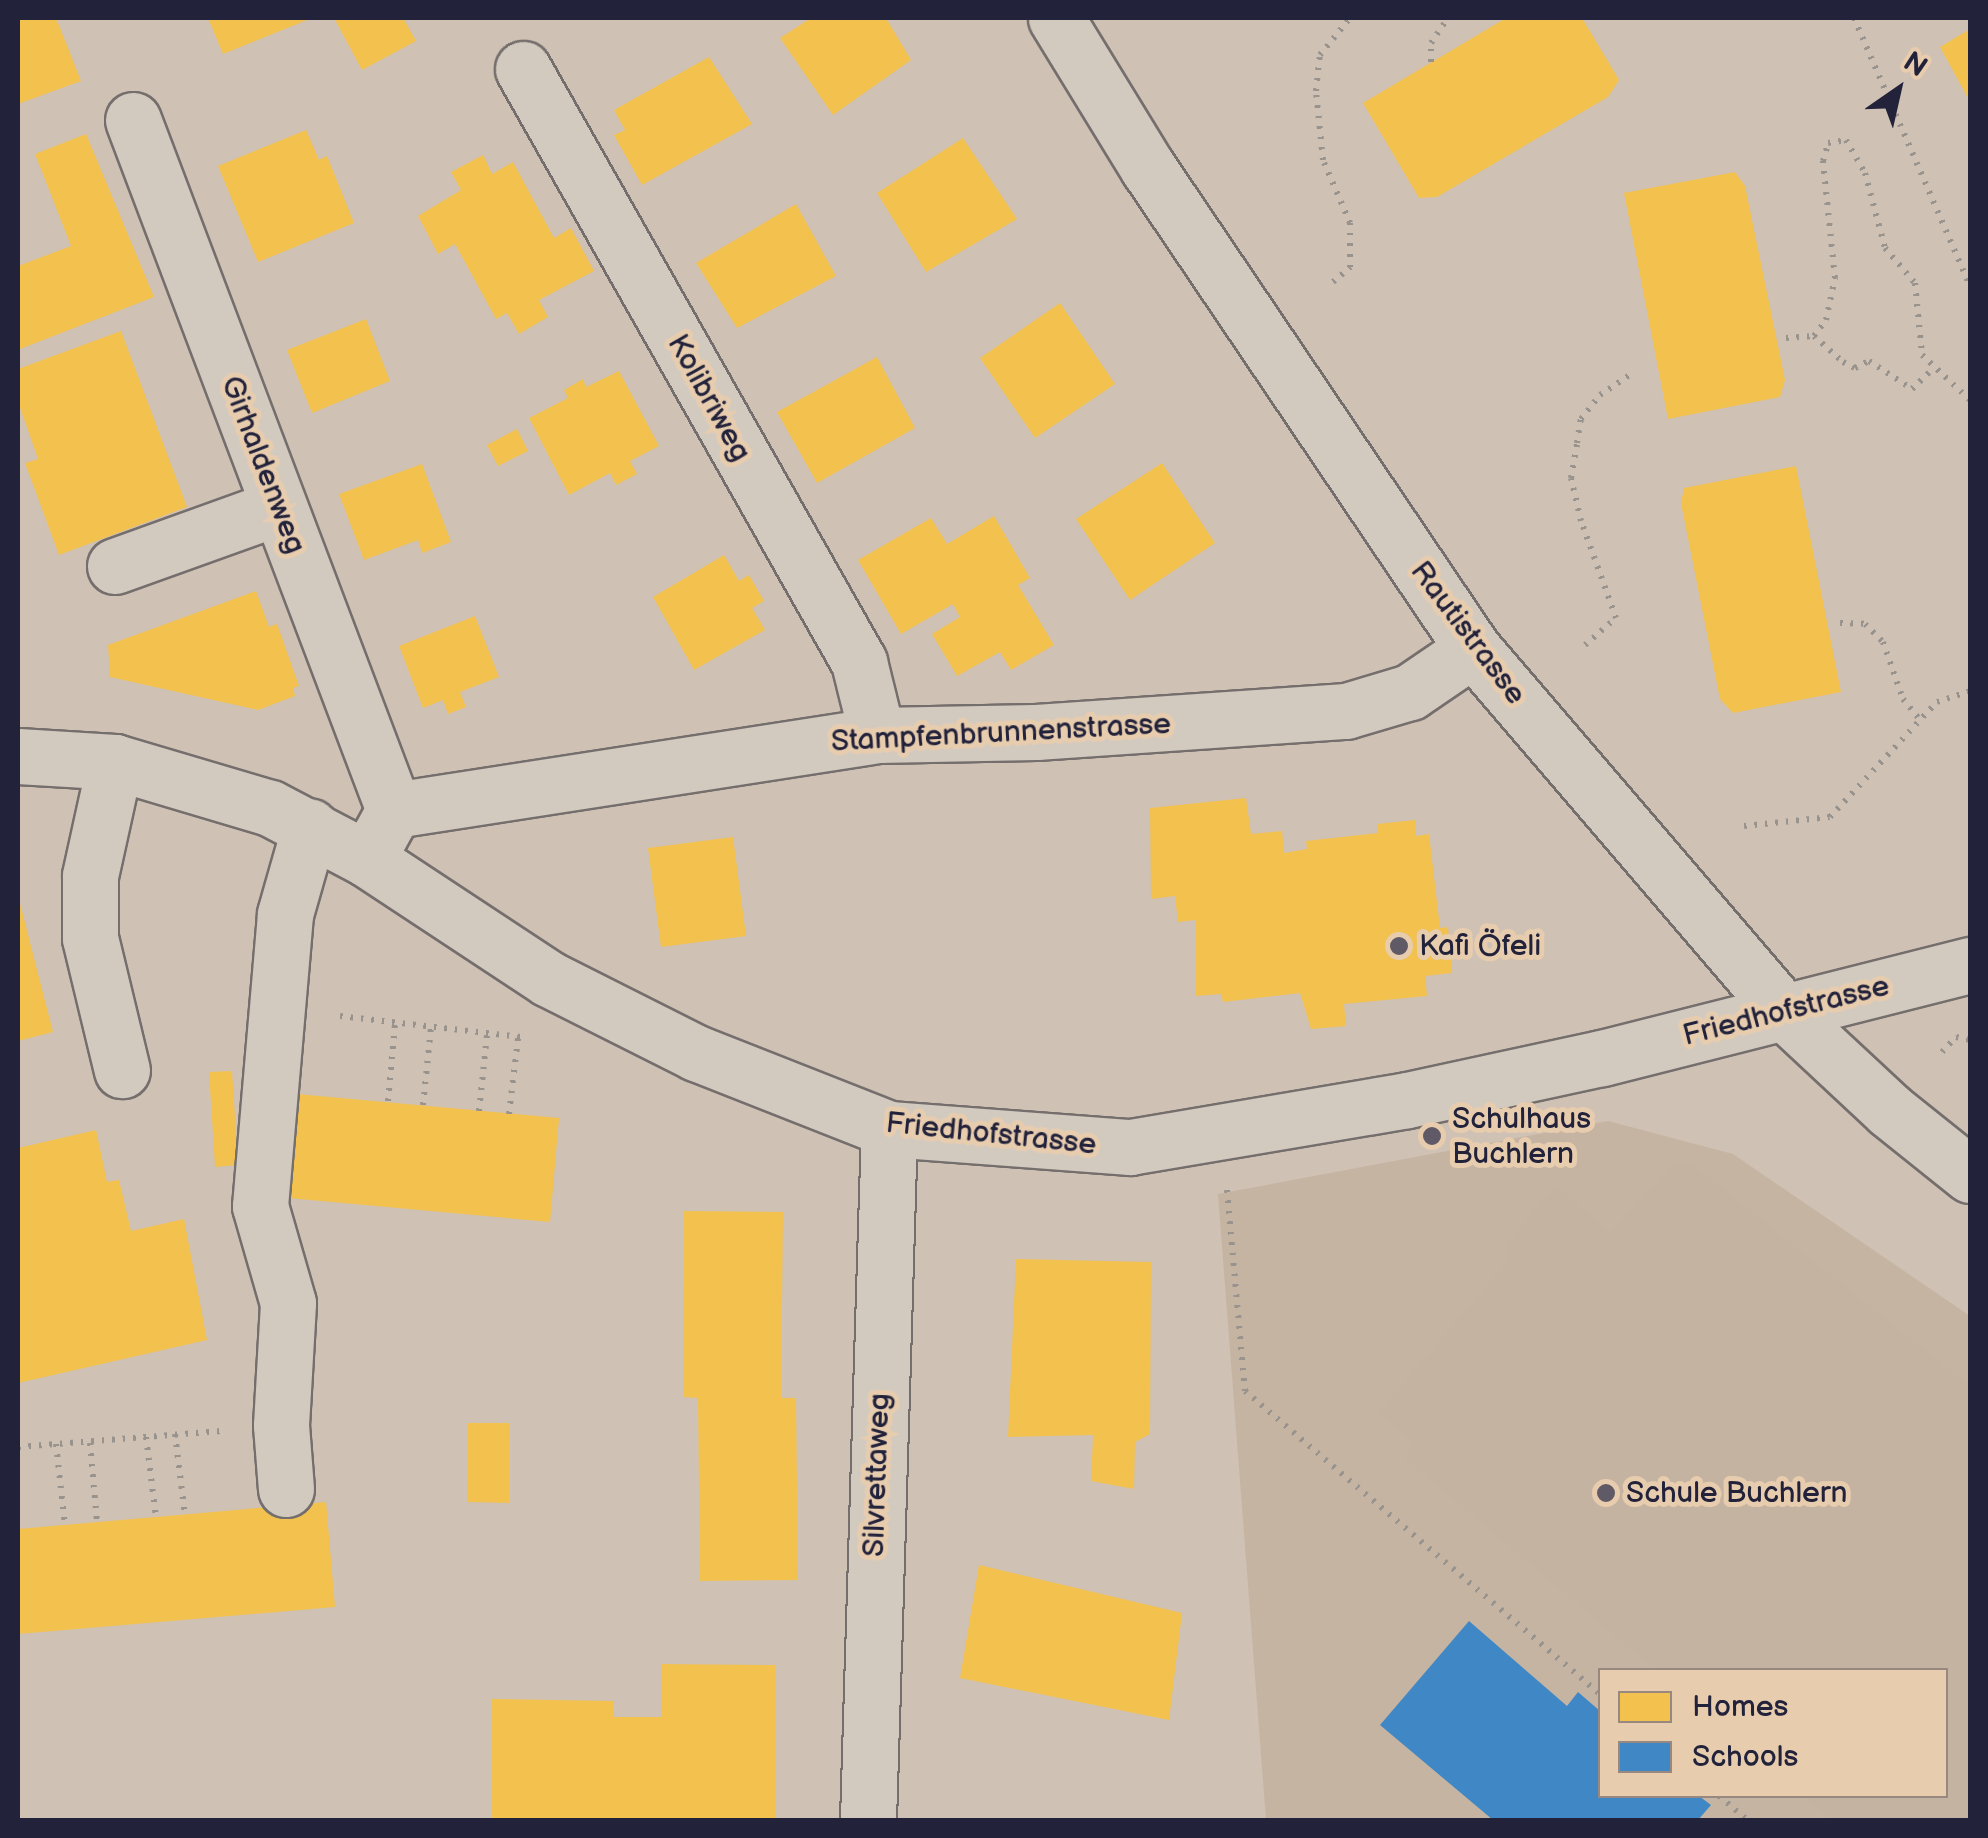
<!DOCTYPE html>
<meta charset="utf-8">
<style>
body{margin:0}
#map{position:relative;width:1988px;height:1838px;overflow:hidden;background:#cfc1b3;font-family:"Balsamiq Sans",sans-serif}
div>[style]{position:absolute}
.built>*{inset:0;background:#c6b4a3}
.green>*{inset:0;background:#c5b3a2}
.homes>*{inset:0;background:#f2c14e}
.schools>*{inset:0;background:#3f88c5}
.path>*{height:6px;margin-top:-3px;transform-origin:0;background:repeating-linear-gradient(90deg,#99938e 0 2.5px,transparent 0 10.5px)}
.roads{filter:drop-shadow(2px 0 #746e6d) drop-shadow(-2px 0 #746e6d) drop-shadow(0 2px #746e6d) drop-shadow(0 -2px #746e6d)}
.minor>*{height:55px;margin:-27.5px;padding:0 27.5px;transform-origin:27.5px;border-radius:27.5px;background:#d3cabf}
.dots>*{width:28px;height:28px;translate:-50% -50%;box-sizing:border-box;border:5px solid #e7ccae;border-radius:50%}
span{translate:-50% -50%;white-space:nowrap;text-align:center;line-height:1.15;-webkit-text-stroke:10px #e7ccae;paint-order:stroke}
.street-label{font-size:30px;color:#22223b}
.poi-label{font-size:30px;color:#22223b}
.left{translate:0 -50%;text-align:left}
.frame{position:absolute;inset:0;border:20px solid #22223b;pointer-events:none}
.legend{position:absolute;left:1598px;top:1668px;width:350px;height:130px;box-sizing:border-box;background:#e7ccae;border:2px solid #988880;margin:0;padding:12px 18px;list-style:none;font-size:30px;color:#22223b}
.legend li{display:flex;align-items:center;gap:20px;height:50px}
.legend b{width:50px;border:2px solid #988880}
.north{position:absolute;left:1848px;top:40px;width:100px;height:100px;-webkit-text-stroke:8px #e7ccae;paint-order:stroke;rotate:34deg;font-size:28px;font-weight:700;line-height:40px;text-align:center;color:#22223b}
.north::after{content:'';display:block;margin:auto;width:35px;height:45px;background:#22223b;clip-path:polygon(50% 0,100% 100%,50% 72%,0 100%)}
</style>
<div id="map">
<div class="built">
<i style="clip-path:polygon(evenodd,1608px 1121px,1733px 1154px,1970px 1316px,1970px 1820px,1266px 1820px,1218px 1194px,1608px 1121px,1600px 1670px,1946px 1670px,1946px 1796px,1600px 1796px,1600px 1670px)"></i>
</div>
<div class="green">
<i style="clip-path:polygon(1675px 1162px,1692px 1164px,1970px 1386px,1970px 1820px,1832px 1820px,1803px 1796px,1946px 1796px,1946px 1670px,1655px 1670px,1403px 1457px,1415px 1443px,1379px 1412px,1511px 1257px,1502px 1249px,1555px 1186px,1611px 1232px)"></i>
</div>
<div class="homes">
<i style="clip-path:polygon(18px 18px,56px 18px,81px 81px,18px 104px)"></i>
<i style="clip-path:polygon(208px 18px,312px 18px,223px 54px)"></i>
<i style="clip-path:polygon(334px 18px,403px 18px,416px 41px,362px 70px)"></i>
<i style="clip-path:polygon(811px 18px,886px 18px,911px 60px,833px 115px,780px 38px)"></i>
<i style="clip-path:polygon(1506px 18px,1582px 18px,1619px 80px,1608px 97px,1437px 197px,1419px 198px,1363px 103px)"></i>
<i style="clip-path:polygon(1970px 29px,1970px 102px,1940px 47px)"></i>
<i style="clip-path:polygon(709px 57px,752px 124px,642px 185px,614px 135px,625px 130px,614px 110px)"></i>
<i style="clip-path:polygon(306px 130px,319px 160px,327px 156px,354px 223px,258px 262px,218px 166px)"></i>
<i style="clip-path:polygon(86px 134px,154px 297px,20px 349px,18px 266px,71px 246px,35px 154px)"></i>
<i style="clip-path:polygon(963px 138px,1017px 219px,926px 272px,877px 193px)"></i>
<i style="clip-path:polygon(483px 155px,492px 174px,513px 162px,554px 238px,571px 228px,594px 271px,539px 300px,548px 317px,519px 334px,507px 313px,496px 319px,455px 244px,438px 254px,418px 216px,461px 190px,451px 172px)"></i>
<i style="clip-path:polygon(1735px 172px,1745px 186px,1785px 380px,1780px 397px,1668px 419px,1624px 193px)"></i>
<i style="clip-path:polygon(796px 204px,836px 276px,737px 328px,696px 263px)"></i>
<i style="clip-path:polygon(1060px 303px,1115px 384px,1035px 438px,980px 358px)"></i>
<i style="clip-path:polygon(366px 319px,390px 381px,312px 413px,287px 350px)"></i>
<i style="clip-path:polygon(121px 331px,187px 507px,59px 555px,25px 463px,38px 459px,18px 402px,18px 369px)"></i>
<i style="clip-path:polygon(877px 357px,915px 428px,817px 483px,777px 412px)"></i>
<i style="clip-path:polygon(619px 371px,659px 446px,630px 461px,637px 474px,616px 485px,610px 473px,569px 495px,529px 418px,568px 398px,564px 390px,583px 379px,586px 387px)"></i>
<i style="clip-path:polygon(517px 429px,528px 451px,498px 466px,487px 445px)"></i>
<i style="clip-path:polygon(1162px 463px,1215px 543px,1130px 600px,1076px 519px)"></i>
<i style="clip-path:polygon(422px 464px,451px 542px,422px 553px,418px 540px,364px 560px,339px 494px)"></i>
<i style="clip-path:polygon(1796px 466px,1841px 692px,1733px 713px,1720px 699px,1681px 503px,1684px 488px)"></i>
<i style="clip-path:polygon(994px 516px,1030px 578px,1018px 585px,1054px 645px,1011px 670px,1000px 652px,957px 676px,932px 634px,960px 617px,953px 604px,901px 634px,858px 560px,931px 518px,947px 544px)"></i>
<i style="clip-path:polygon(724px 555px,739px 581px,749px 575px,764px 601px,752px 608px,765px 630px,694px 670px,653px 597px)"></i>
<i style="clip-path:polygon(256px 591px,269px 627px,277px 624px,299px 686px,293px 688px,295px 696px,258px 710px,110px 677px,108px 645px)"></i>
<i style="clip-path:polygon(475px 616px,499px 677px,460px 692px,466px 707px,448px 714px,443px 700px,423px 708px,399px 646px)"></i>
<i style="clip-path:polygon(1246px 798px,1251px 834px,1282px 831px,1284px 853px,1307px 849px,1306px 841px,1378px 833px,1377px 824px,1415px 820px,1416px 836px,1429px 834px,1440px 928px,1448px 927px,1452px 973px,1425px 976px,1427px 996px,1344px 1004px,1346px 1026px,1311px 1029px,1300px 993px,1223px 1002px,1221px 994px,1195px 996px,1195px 920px,1178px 922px,1175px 896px,1151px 899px,1150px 808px)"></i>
<i style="clip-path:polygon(733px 837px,746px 936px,661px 947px,648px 848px)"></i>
<i style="clip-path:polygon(18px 896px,53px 1032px,18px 1041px)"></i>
<i style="clip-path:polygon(232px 1071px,238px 1165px,215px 1167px,209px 1072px)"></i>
<i style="clip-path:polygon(297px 1094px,559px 1118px,550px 1222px,288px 1198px)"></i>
<i style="clip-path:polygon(96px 1130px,107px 1182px,119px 1180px,131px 1231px,184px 1219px,207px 1340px,18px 1383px,18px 1148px)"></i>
<i style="clip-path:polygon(684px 1211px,783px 1212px,781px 1398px,796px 1398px,798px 1580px,700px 1581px,698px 1398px,683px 1397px)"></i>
<i style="clip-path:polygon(1016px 1259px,1151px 1262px,1150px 1434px,1135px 1442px,1134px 1489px,1091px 1481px,1093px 1435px,1008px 1437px)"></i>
<i style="clip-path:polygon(468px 1423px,510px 1423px,509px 1503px,467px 1502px)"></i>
<i style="clip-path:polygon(326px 1502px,335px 1607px,18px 1634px,18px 1529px)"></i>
<i style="clip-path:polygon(979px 1565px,1182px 1613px,1169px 1720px,960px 1678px)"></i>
<i style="clip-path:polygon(661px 1664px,775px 1665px,776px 1820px,492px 1820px,492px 1699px,614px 1701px,614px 1717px,661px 1717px)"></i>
</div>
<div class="schools">
<i style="clip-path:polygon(1469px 1621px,1567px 1706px,1578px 1692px,1600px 1711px,1600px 1796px,1699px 1796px,1711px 1805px,1698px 1820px,1493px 1820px,1380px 1725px)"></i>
</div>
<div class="path">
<i style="left:1854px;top:18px;width:292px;rotate:66.6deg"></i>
<i style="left:1431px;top:62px;width:19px;rotate:-90deg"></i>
<i style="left:1431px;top:43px;width:30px;rotate:-56deg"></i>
<i style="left:1333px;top:282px;width:23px;rotate:-41deg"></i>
<i style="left:1350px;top:267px;width:44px;rotate:-90deg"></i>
<i style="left:1350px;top:223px;width:69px;rotate:-113.2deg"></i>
<i style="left:1323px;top:160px;width:69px;rotate:-95.8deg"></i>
<i style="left:1316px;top:91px;width:36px;rotate:-84deg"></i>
<i style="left:1320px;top:55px;width:48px;rotate:-51deg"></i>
<i style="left:1814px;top:336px;width:39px;rotate:42deg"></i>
<i style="left:1843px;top:362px;width:13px;rotate:27deg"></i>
<i style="left:1855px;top:368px;width:16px;rotate:-27deg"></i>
<i style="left:1869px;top:361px;width:51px;rotate:33.1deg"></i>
<i style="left:1912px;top:389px;width:30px;rotate:-44deg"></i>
<i style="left:1786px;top:338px;width:28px;rotate:-4deg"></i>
<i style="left:1814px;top:336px;width:20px;rotate:-53deg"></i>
<i style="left:1826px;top:320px;width:43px;rotate:-77.9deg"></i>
<i style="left:1835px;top:278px;width:118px;rotate:-95.9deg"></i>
<i style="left:1823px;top:161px;width:19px;rotate:-74deg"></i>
<i style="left:1828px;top:143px;width:18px;rotate:-9deg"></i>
<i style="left:1846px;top:140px;width:38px;rotate:60deg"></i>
<i style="left:1865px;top:173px;width:78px;rotate:75.1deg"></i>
<i style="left:1885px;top:248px;width:46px;rotate:49.4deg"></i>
<i style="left:1915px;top:283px;width:72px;rotate:84.4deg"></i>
<i style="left:1922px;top:355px;width:66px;rotate:43.2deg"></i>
<i style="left:1840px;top:623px;width:25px;rotate:2deg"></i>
<i style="left:1865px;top:624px;width:25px;rotate:45deg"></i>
<i style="left:1883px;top:642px;width:60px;rotate:70.7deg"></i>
<i style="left:1903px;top:699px;width:27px;rotate:51deg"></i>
<i style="left:1585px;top:645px;width:41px;rotate:-41.1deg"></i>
<i style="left:1616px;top:618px;width:103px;rotate:-109.8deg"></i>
<i style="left:1581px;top:521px;width:44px;rotate:-103.1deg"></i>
<i style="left:1571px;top:478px;width:36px;rotate:-80deg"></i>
<i style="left:1577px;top:443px;width:24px;rotate:-81deg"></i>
<i style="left:1581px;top:419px;width:31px;rotate:-52deg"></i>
<i style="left:1600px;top:395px;width:36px;rotate:-34deg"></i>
<i style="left:1744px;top:826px;width:86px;rotate:-6deg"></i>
<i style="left:1830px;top:817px;width:157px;rotate:-47.1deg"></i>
<i style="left:1937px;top:702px;width:35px;rotate:-18deg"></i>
<i style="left:340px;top:1016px;width:182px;rotate:6.6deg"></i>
<i style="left:1956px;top:1037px;width:14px;rotate:12deg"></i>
<i style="left:1942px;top:1052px;width:21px;rotate:-47deg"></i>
<i style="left:388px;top:1101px;width:77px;rotate:-84.8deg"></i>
<i style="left:423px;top:1105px;width:77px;rotate:-84.1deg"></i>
<i style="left:479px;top:1111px;width:76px;rotate:-84deg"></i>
<i style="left:509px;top:1114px;width:77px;rotate:-83.2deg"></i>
<i style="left:1227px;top:1190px;width:202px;rotate:84.9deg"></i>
<i style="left:1245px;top:1391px;width:467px;rotate:40.5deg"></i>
<i style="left:175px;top:1434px;width:82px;rotate:83deg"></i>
<i style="left:146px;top:1437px;width:81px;rotate:82.9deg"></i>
<i style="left:90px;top:1443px;width:79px;rotate:84.9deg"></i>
<i style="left:56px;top:1444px;width:81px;rotate:83.7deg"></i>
<i style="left:18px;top:1447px;width:204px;rotate:-4.5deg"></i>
<i style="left:1719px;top:1796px;width:38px;rotate:40deg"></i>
</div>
<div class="roads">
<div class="minor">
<i style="left:1056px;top:18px;width:176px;rotate:58.5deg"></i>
<i style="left:1148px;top:168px;width:581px;rotate:55.95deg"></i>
<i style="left:1473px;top:649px;width:478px;rotate:49.4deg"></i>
<i style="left:1784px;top:1012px;width:144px;rotate:43deg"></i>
<i style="left:1889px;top:1110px;width:104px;rotate:38.7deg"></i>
<i style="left:523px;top:69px;width:682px;rotate:60.46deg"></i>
<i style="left:859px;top:662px;width:75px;rotate:76.1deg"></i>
<i style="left:133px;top:120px;width:738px;rotate:69.28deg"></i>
<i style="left:115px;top:566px;width:174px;rotate:-19.8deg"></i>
<i style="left:18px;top:756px;width:97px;rotate:3.5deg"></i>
<i style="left:115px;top:762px;width:162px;rotate:16.5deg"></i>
<i style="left:270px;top:808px;width:110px;rotate:27.7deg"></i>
<i style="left:367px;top:859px;width:218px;rotate:33.4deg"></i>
<i style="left:549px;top:979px;width:165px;rotate:26.7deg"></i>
<i style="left:696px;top:1053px;width:207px;rotate:21.5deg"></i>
<i style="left:889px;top:1129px;width:242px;rotate:4.3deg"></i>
<i style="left:1130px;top:1147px;width:281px;rotate:-9.6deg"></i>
<i style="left:1407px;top:1100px;width:199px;rotate:-12.2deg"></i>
<i style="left:1602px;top:1058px;width:380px;rotate:-14.2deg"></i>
<i style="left:115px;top:762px;width:117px;rotate:102.4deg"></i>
<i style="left:90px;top:876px;width:62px;rotate:90deg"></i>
<i style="left:90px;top:938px;width:136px;rotate:76.4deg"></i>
<i style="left:367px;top:859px;width:56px;rotate:-61.1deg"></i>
<i style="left:394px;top:810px;width:489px;rotate:-8.8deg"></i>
<i style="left:877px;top:735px;width:159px;rotate:-1.1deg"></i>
<i style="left:1036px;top:732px;width:311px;rotate:-3.9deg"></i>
<i style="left:1346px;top:711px;width:67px;rotate:-16.5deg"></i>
<i style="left:1410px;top:692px;width:76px;rotate:-34.3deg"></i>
<i style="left:286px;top:1489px;width:64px;rotate:-94.5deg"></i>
<i style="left:281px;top:1425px;width:122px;rotate:-86.7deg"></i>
<i style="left:288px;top:1303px;width:101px;rotate:-106.1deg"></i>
<i style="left:260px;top:1206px;width:293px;rotate:-85.1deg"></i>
<i style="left:285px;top:914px;width:91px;rotate:-74.1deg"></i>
<i style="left:868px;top:1820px;width:691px;rotate:-88.26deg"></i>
</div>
</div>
<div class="dots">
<i style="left:1399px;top:946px;background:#5f5a65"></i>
<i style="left:1432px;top:1136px;background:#5f5a65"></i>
<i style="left:1606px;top:1493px;background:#5f5a65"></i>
</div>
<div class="street-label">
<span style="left:709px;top:398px;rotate:61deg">Kolibriweg</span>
<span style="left:263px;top:465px;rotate:69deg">Girhaldenweg</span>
<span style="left:1468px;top:633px;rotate:53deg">Rautistrasse</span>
<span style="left:1001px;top:733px;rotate:-3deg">Stampfenbrunnenstrasse</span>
<span style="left:1786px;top:1011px;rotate:-14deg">Friedhofstrasse</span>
<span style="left:991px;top:1134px;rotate:6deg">Friedhofstrasse</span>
<span style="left:877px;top:1475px;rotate:-88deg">Silvrettaweg</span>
</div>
<div class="poi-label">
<span class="left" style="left:1419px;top:946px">Kafi Öfeli</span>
<span class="left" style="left:1452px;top:1136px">Schulhaus<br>Buchlern</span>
<span class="left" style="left:1626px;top:1493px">Schule Buchlern</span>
</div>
<div class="frame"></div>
<ul class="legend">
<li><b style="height:28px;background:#f2c14e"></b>Homes</li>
<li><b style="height:28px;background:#3f88c5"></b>Schools</li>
</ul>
<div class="north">N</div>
</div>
